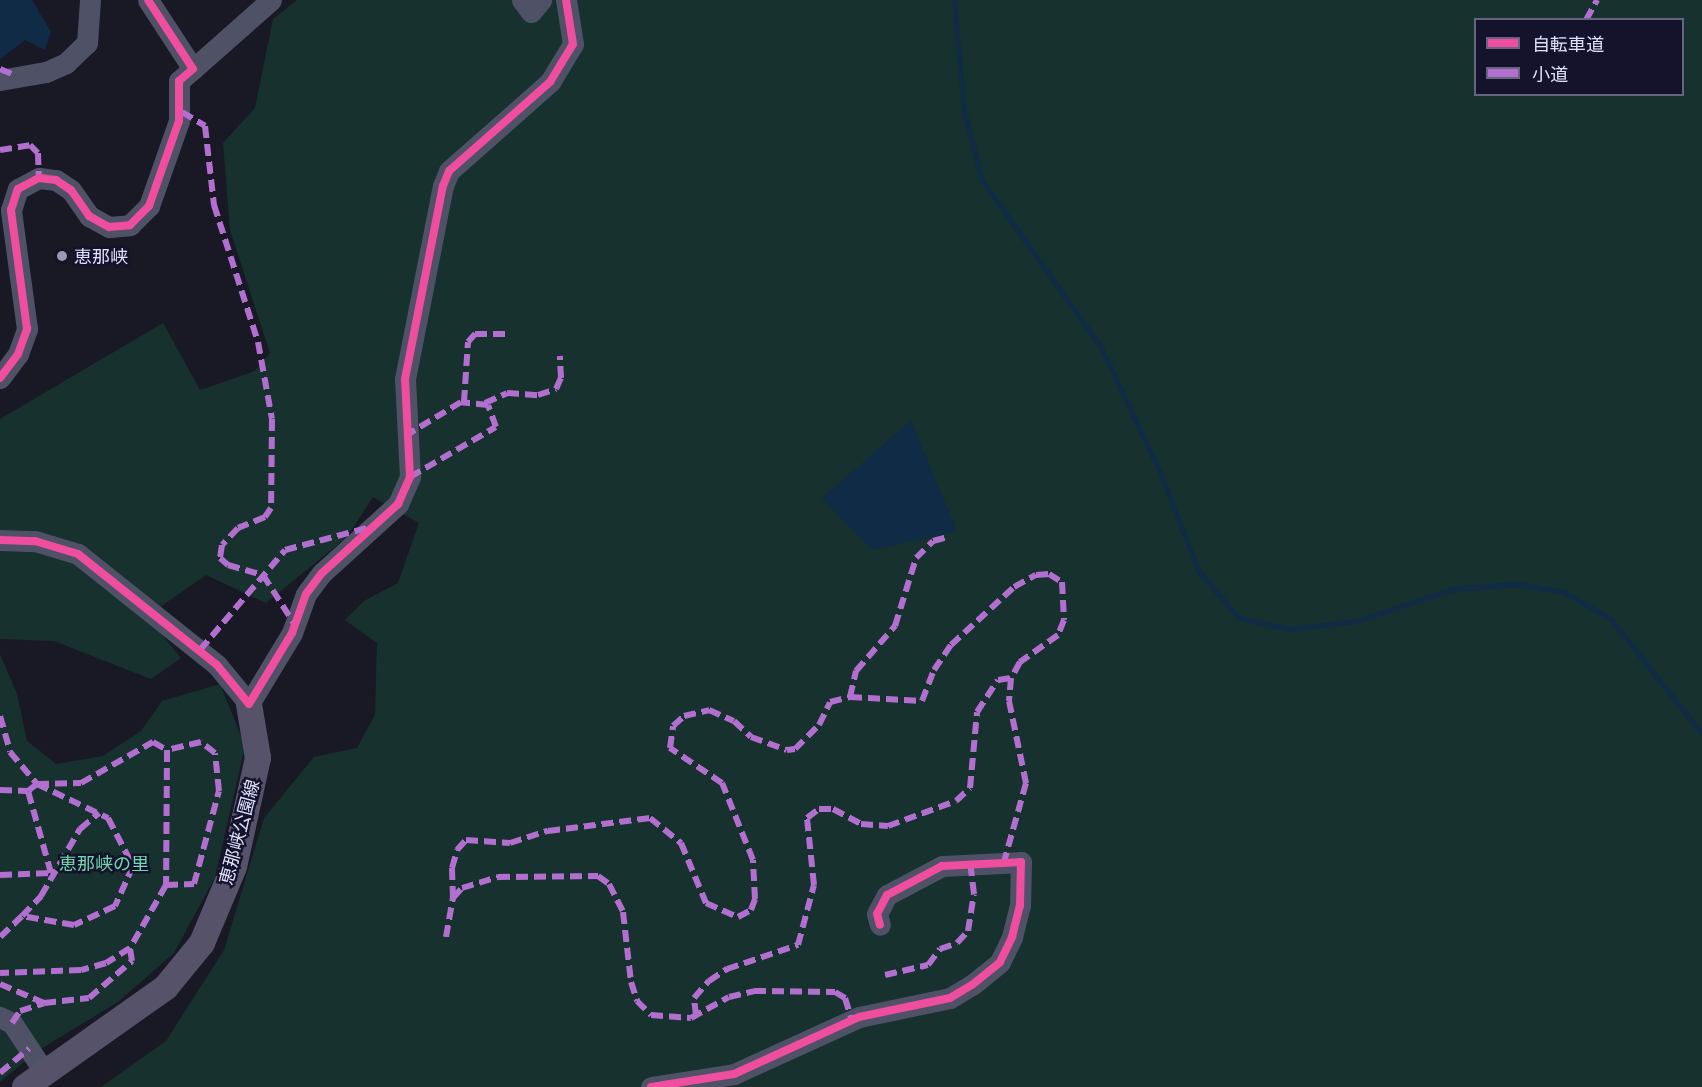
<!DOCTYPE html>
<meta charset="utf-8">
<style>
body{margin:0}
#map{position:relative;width:1702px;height:1087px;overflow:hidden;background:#191925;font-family:Lato,"Noto Sans JP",sans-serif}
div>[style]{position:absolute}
.green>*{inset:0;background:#17312e}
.water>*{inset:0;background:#102b46}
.stream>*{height:5px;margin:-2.5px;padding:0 2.5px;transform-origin:2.5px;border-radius:2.5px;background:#102b46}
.minor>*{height:21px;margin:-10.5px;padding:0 10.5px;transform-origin:10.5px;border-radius:10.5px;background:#4f5166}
.major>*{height:26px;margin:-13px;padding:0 13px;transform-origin:13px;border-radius:13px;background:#56526a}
.quiet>*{height:6px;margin-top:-3px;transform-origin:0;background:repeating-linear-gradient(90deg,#b36fd0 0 12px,transparent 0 18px)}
.cycleway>*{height:8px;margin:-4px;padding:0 4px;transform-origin:4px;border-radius:4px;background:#ef4d9e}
.dots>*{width:16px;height:16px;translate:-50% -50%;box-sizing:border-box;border:3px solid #14132b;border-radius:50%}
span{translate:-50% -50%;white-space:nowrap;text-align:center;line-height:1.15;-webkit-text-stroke:5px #14132b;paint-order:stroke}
.poi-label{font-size:18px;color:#e0e1fd}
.left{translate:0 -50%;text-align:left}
.street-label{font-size:18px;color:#e0e1fd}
.park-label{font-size:18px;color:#6edaae}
.legend{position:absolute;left:1474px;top:18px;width:210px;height:78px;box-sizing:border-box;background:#14132b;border:2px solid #66657f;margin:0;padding:8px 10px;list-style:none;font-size:18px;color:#e0e1fd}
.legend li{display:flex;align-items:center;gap:12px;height:30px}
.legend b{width:30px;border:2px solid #66657f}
</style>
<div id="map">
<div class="green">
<i style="clip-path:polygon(evenodd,297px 0,1702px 0,1702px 1087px,101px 1087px,166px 1041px,224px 950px,264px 818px,314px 757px,357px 748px,375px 715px,377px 643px,345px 620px,364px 601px,398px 583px,419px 523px,373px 497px,347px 537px,266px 603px,206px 575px,147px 616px,181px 658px,151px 679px,54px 641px,0 639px,0 419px,163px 323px,200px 390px,255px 371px,270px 353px,230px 230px,223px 143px,255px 108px,273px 19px,297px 0,1476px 20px,1682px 20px,1682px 94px,1476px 94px,1476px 20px)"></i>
<i style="clip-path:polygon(0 654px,17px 694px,27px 741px,56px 764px,103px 756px,141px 731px,162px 701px,220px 684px,245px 746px,215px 877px,174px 953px,118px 1002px,37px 1051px,0 1082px)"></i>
</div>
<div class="water">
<i style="clip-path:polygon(0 0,32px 0,51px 32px,45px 50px,25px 40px,0 59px)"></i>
<i style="clip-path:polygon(911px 421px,957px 531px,872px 550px,822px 498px)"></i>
</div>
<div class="stream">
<i style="left:954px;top:0;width:111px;rotate:84.9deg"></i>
<i style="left:964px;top:111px;width:71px;rotate:75.4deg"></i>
<i style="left:982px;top:180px;width:207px;rotate:54.6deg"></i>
<i style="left:1102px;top:349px;width:134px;rotate:64.8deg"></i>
<i style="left:1159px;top:470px;width:110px;rotate:68.6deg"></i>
<i style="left:1199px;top:572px;width:61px;rotate:49deg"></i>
<i style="left:1239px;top:618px;width:52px;rotate:12.2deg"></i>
<i style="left:1290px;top:629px;width:66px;rotate:-6.9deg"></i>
<i style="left:1356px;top:621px;width:102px;rotate:-18.3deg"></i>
<i style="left:1453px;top:589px;width:62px;rotate:-4.6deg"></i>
<i style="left:1515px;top:584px;width:50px;rotate:9.3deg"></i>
<i style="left:1564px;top:592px;width:54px;rotate:29.9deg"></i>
<i style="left:1611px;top:619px;width:147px;rotate:51.6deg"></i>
</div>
<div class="minor">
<i style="left:522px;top:0;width:15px;rotate:53deg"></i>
<i style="left:531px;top:12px;width:16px;rotate:-50deg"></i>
<i style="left:193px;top:69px;width:104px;rotate:-41.5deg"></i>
<i style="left:0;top:80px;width:47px;rotate:-9.9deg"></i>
<i style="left:46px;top:72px;width:22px;rotate:-24deg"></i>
<i style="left:66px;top:63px;width:29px;rotate:-44deg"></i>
<i style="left:87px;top:43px;width:43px;rotate:-86deg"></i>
<i style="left:0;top:378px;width:30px;rotate:-53deg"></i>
<i style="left:18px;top:354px;width:27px;rotate:-70deg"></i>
<i style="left:27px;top:329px;width:120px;rotate:-97.7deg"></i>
<i style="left:11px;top:210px;width:22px;rotate:-72deg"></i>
<i style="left:18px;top:189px;width:24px;rotate:-28deg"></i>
<i style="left:39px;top:178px;width:17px;rotate:7deg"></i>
<i style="left:56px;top:180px;width:18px;rotate:34deg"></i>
<i style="left:71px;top:190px;width:32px;rotate:55deg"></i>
<i style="left:89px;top:216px;width:23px;rotate:29deg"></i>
<i style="left:109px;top:227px;width:21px;rotate:-5deg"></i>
<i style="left:130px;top:225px;width:27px;rotate:-45deg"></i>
<i style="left:149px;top:206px;width:90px;rotate:-70.6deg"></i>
<i style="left:179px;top:121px;width:40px;rotate:-90deg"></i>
<i style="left:179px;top:81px;width:18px;rotate:-41deg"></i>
<i style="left:193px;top:69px;width:82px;rotate:-123.1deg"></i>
<i style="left:0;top:540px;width:35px;rotate:2deg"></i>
<i style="left:35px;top:541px;width:45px;rotate:16.8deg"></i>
<i style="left:78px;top:554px;width:178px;rotate:38.6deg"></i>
<i style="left:217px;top:665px;width:50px;rotate:50.6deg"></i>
<i style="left:249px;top:704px;width:83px;rotate:-58.8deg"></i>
<i style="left:292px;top:633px;width:41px;rotate:-70.3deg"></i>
<i style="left:306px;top:594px;width:26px;rotate:-53deg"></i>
<i style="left:322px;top:573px;width:103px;rotate:-42.2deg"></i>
<i style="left:398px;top:504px;width:30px;rotate:-66deg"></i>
<i style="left:410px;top:477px;width:98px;rotate:-92.9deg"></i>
<i style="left:405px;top:379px;width:197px;rotate:-78.9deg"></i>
<i style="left:443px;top:186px;width:16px;rotate:-68deg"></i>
<i style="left:449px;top:171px;width:135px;rotate:-41.4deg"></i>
<i style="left:550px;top:82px;width:44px;rotate:-58.8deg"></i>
<i style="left:573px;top:44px;width:45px;rotate:-99deg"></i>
<i style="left:0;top:1017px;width:13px;rotate:27deg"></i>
<i style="left:12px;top:1023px;width:56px;rotate:56.6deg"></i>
<i style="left:651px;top:1087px;width:84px;rotate:-8.9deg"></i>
<i style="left:734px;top:1074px;width:137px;rotate:-24.5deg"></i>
<i style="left:859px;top:1017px;width:93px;rotate:-11.8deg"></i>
<i style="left:950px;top:998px;width:26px;rotate:-31deg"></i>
<i style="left:972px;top:985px;width:36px;rotate:-39deg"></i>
<i style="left:1000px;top:962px;width:28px;rotate:-64deg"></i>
<i style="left:1012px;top:937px;width:32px;rotate:-76deg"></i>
<i style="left:1020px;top:906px;width:44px;rotate:-88.7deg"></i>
<i style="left:1021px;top:862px;width:79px;rotate:177.1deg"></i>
<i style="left:942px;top:866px;width:62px;rotate:152.2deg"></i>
<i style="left:887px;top:895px;width:21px;rotate:118deg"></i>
<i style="left:877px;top:914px;width:11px;rotate:75deg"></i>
</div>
<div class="major">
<i style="left:25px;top:1087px;width:173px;rotate:-35.3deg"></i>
<i style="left:166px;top:987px;width:57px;rotate:-50.7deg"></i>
<i style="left:202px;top:943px;width:82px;rotate:-67.2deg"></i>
<i style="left:234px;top:867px;width:112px;rotate:-77.6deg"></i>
<i style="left:258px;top:758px;width:55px;rotate:-99.5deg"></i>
</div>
<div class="quiet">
<i style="left:1586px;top:20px;width:23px;rotate:-61deg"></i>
<i style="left:0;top:69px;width:15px;rotate:23deg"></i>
<i style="left:182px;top:112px;width:27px;rotate:31deg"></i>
<i style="left:205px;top:126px;width:80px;rotate:83.5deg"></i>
<i style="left:214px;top:205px;width:144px;rotate:72.2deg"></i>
<i style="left:258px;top:342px;width:78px;rotate:79.7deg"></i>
<i style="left:272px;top:419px;width:89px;rotate:90.6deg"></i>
<i style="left:271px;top:508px;width:11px;rotate:124deg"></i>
<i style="left:265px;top:517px;width:29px;rotate:158deg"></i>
<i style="left:238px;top:528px;width:23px;rotate:133deg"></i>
<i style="left:222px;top:545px;width:13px;rotate:99deg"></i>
<i style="left:220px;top:558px;width:11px;rotate:41deg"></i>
<i style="left:228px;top:565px;width:36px;rotate:16deg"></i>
<i style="left:263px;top:575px;width:59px;rotate:57.4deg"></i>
<i style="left:0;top:150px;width:30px;rotate:-9deg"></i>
<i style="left:30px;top:145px;width:11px;rotate:45deg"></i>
<i style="left:38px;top:153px;width:25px;rotate:88deg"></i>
<i style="left:464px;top:402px;width:60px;rotate:-86.2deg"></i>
<i style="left:468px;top:342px;width:11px;rotate:-49deg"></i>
<i style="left:475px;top:334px;width:32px"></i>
<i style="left:485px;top:403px;width:24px;rotate:-24deg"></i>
<i style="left:507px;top:393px;width:31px;rotate:4deg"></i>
<i style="left:538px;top:395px;width:19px;rotate:-18deg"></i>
<i style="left:556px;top:389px;width:12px;rotate:-66deg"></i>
<i style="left:561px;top:378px;width:22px;rotate:-93deg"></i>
<i style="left:410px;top:477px;width:99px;rotate:-30.2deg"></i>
<i style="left:496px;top:427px;width:23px;rotate:-110deg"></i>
<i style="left:488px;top:405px;width:27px;rotate:-174deg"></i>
<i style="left:461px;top:402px;width:60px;rotate:148.7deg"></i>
<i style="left:200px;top:650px;width:131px;rotate:-49.6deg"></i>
<i style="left:285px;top:550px;width:89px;rotate:-15deg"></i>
<i style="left:850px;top:697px;width:27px;rotate:-77deg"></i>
<i style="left:856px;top:671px;width:60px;rotate:-49.1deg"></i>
<i style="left:895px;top:626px;width:71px;rotate:-72.8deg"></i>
<i style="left:916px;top:558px;width:24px;rotate:-45deg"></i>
<i style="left:933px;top:541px;width:16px;rotate:-15deg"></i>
<i style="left:0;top:716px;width:37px;rotate:74deg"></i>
<i style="left:10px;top:752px;width:42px;rotate:49.8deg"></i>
<i style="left:37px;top:784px;width:44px;rotate:-1.3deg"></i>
<i style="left:81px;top:783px;width:83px;rotate:-29.7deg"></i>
<i style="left:153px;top:742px;width:16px;rotate:30deg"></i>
<i style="left:167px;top:750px;width:135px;rotate:90.4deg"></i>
<i style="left:166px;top:885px;width:73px;rotate:119.7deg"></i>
<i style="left:130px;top:948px;width:28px;rotate:148deg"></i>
<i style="left:106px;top:963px;width:26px;rotate:164deg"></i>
<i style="left:81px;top:970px;width:81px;rotate:177.9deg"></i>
<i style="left:0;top:790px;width:28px;rotate:2deg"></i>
<i style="left:0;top:875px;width:51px;rotate:-2.2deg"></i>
<i style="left:51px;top:873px;width:85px;rotate:-105.7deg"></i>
<i style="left:28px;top:791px;width:11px;rotate:-38deg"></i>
<i style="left:37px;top:784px;width:79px;rotate:25.6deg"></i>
<i style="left:108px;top:818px;width:54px;rotate:62.5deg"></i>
<i style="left:133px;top:866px;width:44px;rotate:114.2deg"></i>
<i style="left:115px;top:906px;width:45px;rotate:155.1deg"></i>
<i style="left:74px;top:925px;width:53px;rotate:-170.2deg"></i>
<i style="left:22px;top:916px;width:30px;rotate:136deg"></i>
<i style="left:166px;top:885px;width:28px;rotate:-2deg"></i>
<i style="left:194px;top:884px;width:96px;rotate:-75deg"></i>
<i style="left:219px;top:791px;width:38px;rotate:-96deg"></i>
<i style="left:215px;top:753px;width:18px;rotate:-142deg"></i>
<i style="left:201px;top:742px;width:35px;rotate:167deg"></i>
<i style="left:453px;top:898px;width:30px;rotate:-92deg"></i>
<i style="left:452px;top:868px;width:19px;rotate:-74deg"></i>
<i style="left:457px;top:850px;width:13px;rotate:-48deg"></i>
<i style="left:466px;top:840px;width:44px;rotate:3.9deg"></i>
<i style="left:510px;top:843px;width:40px;rotate:-18deg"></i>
<i style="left:548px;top:831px;width:103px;rotate:-7.3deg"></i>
<i style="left:650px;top:818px;width:40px;rotate:39deg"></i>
<i style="left:681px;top:843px;width:65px;rotate:67.4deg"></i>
<i style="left:706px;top:903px;width:35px;rotate:24deg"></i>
<i style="left:738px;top:917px;width:15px;rotate:-28deg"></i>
<i style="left:751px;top:910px;width:12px;rotate:-70deg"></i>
<i style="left:755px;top:899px;width:39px;rotate:-93deg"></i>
<i style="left:753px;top:860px;width:83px;rotate:-111.9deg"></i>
<i style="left:722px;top:783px;width:63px;rotate:-146.1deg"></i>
<i style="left:670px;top:748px;width:22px;rotate:-82deg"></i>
<i style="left:673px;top:726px;width:15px;rotate:-42deg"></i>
<i style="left:684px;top:716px;width:26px;rotate:-13deg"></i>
<i style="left:709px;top:710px;width:27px;rotate:24deg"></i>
<i style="left:734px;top:721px;width:23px;rotate:43deg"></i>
<i style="left:751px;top:737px;width:38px;rotate:20deg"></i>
<i style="left:787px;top:750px;width:8px;rotate:-7deg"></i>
<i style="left:795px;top:749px;width:34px;rotate:-45deg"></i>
<i style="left:819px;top:725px;width:25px;rotate:-64deg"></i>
<i style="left:830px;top:702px;width:21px;rotate:-14deg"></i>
<i style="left:850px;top:697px;width:72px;rotate:3.2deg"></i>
<i style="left:922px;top:701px;width:33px;rotate:-69deg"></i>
<i style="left:934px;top:670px;width:30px;rotate:-56deg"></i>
<i style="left:951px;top:645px;width:86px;rotate:-42.6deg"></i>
<i style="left:1014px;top:587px;width:25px;rotate:-29deg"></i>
<i style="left:1036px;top:575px;width:13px;rotate:-4deg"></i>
<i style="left:1049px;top:574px;width:15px;rotate:32deg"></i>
<i style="left:1062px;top:582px;width:38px;rotate:87deg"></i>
<i style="left:1064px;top:620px;width:16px;rotate:112deg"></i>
<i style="left:1058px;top:635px;width:47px;rotate:144.6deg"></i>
<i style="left:1020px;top:662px;width:18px;rotate:119deg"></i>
<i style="left:1011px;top:678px;width:23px;rotate:95deg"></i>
<i style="left:1009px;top:701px;width:84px;rotate:78.3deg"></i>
<i style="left:1026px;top:783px;width:82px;rotate:105.6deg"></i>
<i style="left:22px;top:916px;width:28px;rotate:-46deg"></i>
<i style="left:41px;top:896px;width:78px;rotate:-59.8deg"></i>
<i style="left:80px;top:829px;width:25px;rotate:-40deg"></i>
<i style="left:446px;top:937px;width:40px;rotate:-80deg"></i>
<i style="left:453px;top:898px;width:13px;rotate:-48deg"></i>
<i style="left:462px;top:888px;width:38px;rotate:-17deg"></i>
<i style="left:498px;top:877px;width:100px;rotate:-0.6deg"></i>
<i style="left:598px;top:876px;width:14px;rotate:36deg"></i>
<i style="left:609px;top:884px;width:31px;rotate:63deg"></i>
<i style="left:623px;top:912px;width:70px;rotate:83.5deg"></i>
<i style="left:631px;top:982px;width:20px;rotate:72deg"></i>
<i style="left:637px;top:1001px;width:20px;rotate:45deg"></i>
<i style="left:651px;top:1015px;width:40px;rotate:4.3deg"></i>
<i style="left:691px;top:1018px;width:43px;rotate:-28.9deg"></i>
<i style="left:729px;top:997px;width:26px;rotate:-13deg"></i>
<i style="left:754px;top:991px;width:81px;rotate:0.7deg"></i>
<i style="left:835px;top:992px;width:12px;rotate:31deg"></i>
<i style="left:845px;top:998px;width:24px;rotate:73deg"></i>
<i style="left:885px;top:975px;width:44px;rotate:-13.1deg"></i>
<i style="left:928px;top:965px;width:20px;rotate:-53deg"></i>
<i style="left:940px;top:949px;width:18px;rotate:-19deg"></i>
<i style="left:957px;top:943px;width:16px;rotate:-47deg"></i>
<i style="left:968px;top:931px;width:37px;rotate:-81deg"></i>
<i style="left:974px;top:894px;width:31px;rotate:-97deg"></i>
<i style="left:0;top:984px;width:48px;rotate:23.4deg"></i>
<i style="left:696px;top:1015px;width:17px;rotate:-97deg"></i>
<i style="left:694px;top:998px;width:23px;rotate:-49deg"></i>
<i style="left:709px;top:981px;width:22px;rotate:-34deg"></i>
<i style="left:727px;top:969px;width:75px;rotate:-18.7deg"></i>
<i style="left:798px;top:945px;width:62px;rotate:-75.1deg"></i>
<i style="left:814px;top:885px;width:67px;rotate:-96deg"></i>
<i style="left:807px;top:818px;width:15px;rotate:-37deg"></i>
<i style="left:819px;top:809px;width:14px"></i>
<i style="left:833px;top:809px;width:32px;rotate:28deg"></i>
<i style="left:861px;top:824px;width:27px;rotate:4deg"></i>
<i style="left:888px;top:826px;width:72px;rotate:-20.2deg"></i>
<i style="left:956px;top:801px;width:19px;rotate:-43deg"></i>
<i style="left:970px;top:788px;width:76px;rotate:-84.7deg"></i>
<i style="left:977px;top:712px;width:38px;rotate:-57deg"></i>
<i style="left:998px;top:680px;width:13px;rotate:-9deg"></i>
<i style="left:12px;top:1023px;width:14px;rotate:-56deg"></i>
<i style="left:20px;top:1011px;width:25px;rotate:-18deg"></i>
<i style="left:44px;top:1003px;width:45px;rotate:-6.3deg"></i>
<i style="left:89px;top:998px;width:57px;rotate:-40.7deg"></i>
<i style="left:132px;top:961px;width:13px;rotate:-99deg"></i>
<i style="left:0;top:1073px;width:38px;rotate:-40deg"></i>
</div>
<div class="cycleway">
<i style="left:0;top:378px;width:30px;rotate:-53deg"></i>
<i style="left:18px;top:354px;width:27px;rotate:-70deg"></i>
<i style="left:27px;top:329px;width:120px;rotate:-97.7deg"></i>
<i style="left:11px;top:210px;width:22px;rotate:-72deg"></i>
<i style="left:18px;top:189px;width:24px;rotate:-28deg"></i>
<i style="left:39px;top:178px;width:17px;rotate:7deg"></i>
<i style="left:56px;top:180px;width:18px;rotate:34deg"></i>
<i style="left:71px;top:190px;width:32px;rotate:55deg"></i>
<i style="left:89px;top:216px;width:23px;rotate:29deg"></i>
<i style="left:109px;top:227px;width:21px;rotate:-5deg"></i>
<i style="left:130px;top:225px;width:27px;rotate:-45deg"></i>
<i style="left:149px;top:206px;width:90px;rotate:-70.6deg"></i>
<i style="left:179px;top:121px;width:40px;rotate:-90deg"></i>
<i style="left:179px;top:81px;width:18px;rotate:-41deg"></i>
<i style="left:193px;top:69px;width:82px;rotate:-123.1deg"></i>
<i style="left:0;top:540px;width:35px;rotate:2deg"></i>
<i style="left:35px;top:541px;width:45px;rotate:16.8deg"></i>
<i style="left:78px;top:554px;width:178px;rotate:38.6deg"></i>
<i style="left:217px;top:665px;width:50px;rotate:50.6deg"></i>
<i style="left:249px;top:704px;width:83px;rotate:-58.8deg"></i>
<i style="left:292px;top:633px;width:41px;rotate:-70.3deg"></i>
<i style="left:306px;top:594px;width:26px;rotate:-53deg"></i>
<i style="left:322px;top:573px;width:103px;rotate:-42.2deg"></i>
<i style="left:398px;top:504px;width:30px;rotate:-66deg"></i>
<i style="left:410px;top:477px;width:98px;rotate:-92.9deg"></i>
<i style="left:405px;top:379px;width:197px;rotate:-78.9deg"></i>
<i style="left:443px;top:186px;width:16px;rotate:-68deg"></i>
<i style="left:449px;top:171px;width:135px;rotate:-41.4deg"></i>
<i style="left:550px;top:82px;width:44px;rotate:-58.8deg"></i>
<i style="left:573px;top:44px;width:45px;rotate:-99deg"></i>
<i style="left:651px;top:1087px;width:84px;rotate:-8.9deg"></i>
<i style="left:734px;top:1074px;width:137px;rotate:-24.5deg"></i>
<i style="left:859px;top:1017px;width:93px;rotate:-11.8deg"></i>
<i style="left:950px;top:998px;width:26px;rotate:-31deg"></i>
<i style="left:972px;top:985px;width:36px;rotate:-39deg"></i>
<i style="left:1000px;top:962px;width:28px;rotate:-64deg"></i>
<i style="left:1012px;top:937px;width:32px;rotate:-76deg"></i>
<i style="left:1020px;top:906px;width:44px;rotate:-88.7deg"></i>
<i style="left:1021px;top:862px;width:79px;rotate:177.1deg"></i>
<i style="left:942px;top:866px;width:62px;rotate:152.2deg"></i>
<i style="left:887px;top:895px;width:21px;rotate:118deg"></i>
<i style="left:877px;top:914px;width:11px;rotate:75deg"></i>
</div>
<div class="dots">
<i style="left:62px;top:256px;background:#9a9bb1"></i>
</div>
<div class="poi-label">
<span class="left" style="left:74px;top:256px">恵那峡</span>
</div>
<div class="street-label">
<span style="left:239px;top:832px;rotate:-75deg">恵那峡公園線</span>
</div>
<div class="park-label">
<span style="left:104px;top:863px">恵那峡の里</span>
</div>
<ul class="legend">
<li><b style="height:8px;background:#ef4d9e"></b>自転車道</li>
<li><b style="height:8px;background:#b36fd0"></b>小道</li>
</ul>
</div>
